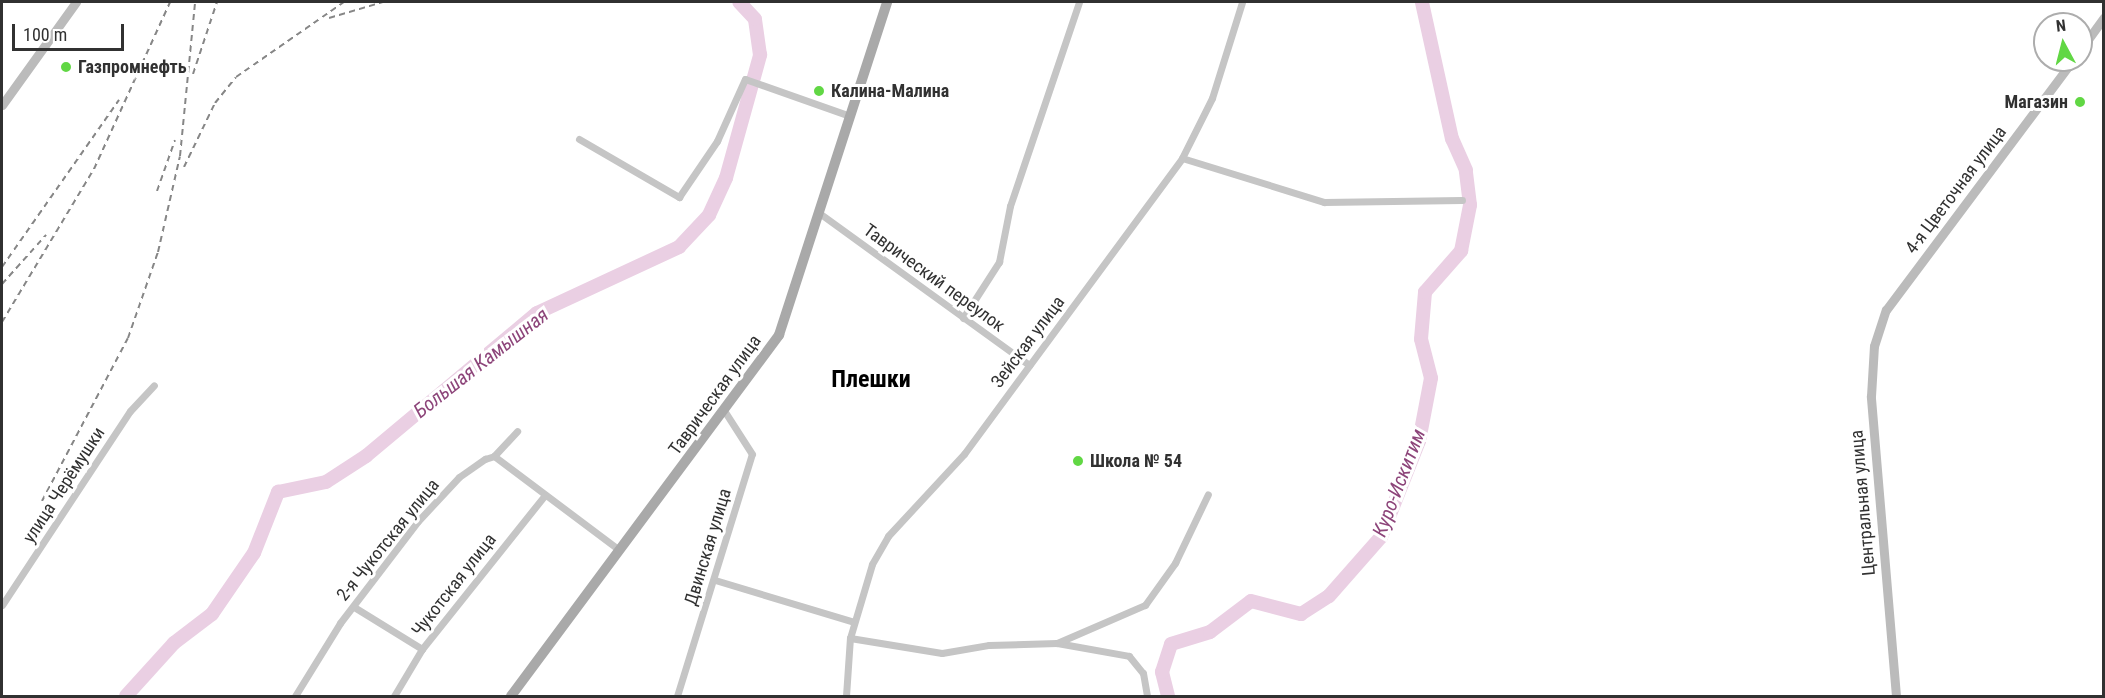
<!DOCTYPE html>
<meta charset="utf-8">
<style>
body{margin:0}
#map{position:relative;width:2105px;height:698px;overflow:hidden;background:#fff;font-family:"Roboto Condensed",sans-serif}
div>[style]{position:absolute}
.river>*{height:14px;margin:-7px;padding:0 7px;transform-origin:7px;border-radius:7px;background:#eacfe3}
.street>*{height:7px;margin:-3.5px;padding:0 3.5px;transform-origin:3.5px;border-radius:3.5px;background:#c5c5c5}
.secondary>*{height:9px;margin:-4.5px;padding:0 4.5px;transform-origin:4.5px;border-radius:4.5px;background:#bbb}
.primary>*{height:10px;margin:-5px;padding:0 5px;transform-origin:5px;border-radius:5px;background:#a9a9a9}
.rail>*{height:2px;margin-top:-1px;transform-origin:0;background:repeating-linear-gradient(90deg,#868686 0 6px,transparent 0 10.5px)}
.dots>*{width:16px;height:16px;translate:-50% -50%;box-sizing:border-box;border:3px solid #fff;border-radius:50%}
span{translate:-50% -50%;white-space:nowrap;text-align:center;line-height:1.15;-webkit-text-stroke:6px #fff;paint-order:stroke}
.poi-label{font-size:18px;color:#313131;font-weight:700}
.left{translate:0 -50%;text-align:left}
.right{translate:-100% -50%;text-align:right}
.street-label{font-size:18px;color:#313131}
.water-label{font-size:20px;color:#8d457a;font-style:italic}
.district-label{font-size:24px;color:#000;font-weight:700}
.frame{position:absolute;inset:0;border:3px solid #313131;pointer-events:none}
.north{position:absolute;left:2033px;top:12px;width:60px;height:60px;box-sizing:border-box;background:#fff;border:2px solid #adadad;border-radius:50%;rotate:353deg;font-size:16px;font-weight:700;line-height:24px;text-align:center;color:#313131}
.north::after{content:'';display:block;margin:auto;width:21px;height:27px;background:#61d744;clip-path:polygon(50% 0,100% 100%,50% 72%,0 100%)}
.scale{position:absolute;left:12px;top:24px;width:112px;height:27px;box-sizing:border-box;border:3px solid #313131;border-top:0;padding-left:8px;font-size:18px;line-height:21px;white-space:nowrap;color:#313131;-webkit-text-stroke:4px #fff;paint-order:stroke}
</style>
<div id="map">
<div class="river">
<i style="left:126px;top:696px;width:72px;rotate:-47.8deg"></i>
<i style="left:174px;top:643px;width:48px;rotate:-37.3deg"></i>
<i style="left:212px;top:614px;width:74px;rotate:-55.5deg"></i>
<i style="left:254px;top:553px;width:66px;rotate:-68.5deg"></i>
<i style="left:278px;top:492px;width:49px;rotate:-11.8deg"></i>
<i style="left:326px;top:482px;width:48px;rotate:-33deg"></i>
<i style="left:366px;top:456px;width:223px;rotate:-39.9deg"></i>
<i style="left:537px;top:313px;width:157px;rotate:-24.9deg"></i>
<i style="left:679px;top:247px;width:44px;rotate:-46.8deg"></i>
<i style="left:709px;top:215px;width:41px;rotate:-65.3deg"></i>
<i style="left:726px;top:178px;width:128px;rotate:-74.5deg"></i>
<i style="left:760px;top:55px;width:36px;rotate:-98deg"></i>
<i style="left:755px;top:19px;width:23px;rotate:-133deg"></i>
<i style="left:1168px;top:696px;width:25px;rotate:-104deg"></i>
<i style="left:1162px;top:672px;width:29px;rotate:-72deg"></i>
<i style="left:1171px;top:644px;width:41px;rotate:-17.1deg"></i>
<i style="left:1210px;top:632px;width:51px;rotate:-37.1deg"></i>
<i style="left:1251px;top:601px;width:52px;rotate:14.6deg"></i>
<i style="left:1301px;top:614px;width:33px;rotate:-33deg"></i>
<i style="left:1329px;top:596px;width:79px;rotate:-48.6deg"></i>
<i style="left:1381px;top:537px;width:103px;rotate:-68.4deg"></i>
<i style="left:1419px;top:441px;width:64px;rotate:-79.2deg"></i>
<i style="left:1431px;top:378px;width:40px;rotate:-104.4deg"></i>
<i style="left:1421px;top:339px;width:47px;rotate:-85.1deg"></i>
<i style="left:1425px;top:292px;width:55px;rotate:-48.7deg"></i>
<i style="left:1461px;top:251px;width:47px;rotate:-78.9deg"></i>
<i style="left:1470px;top:205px;width:35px;rotate:-97deg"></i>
<i style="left:1466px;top:170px;width:34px;rotate:-114deg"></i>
<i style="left:1452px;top:139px;width:140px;rotate:-102.4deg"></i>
</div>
<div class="street">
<i style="left:579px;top:139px;width:116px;rotate:30.1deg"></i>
<i style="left:679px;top:197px;width:68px;rotate:-55.8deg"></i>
<i style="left:717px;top:141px;width:68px;rotate:-65.7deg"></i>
<i style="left:745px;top:79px;width:111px;rotate:19.4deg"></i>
<i style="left:1182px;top:158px;width:149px;rotate:17.2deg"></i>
<i style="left:1324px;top:202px;width:138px;rotate:-0.8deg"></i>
<i style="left:822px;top:215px;width:256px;rotate:35.9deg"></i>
<i style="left:963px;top:318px;width:67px;rotate:-57.3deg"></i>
<i style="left:999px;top:262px;width:57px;rotate:-78.9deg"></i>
<i style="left:1010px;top:206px;width:215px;rotate:-71.3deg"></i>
<i style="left:494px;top:456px;width:34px;rotate:-47deg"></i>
<i style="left:715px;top:580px;width:145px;rotate:16.8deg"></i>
<i style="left:2px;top:605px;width:232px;rotate:-56.6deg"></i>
<i style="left:130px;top:411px;width:35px;rotate:-47deg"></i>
<i style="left:354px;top:607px;width:80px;rotate:31.7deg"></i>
<i style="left:850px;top:638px;width:93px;rotate:9.3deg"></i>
<i style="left:942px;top:653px;width:48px;rotate:-9.7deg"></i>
<i style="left:989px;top:645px;width:68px;rotate:-1.7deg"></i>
<i style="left:1057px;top:643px;width:73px;rotate:10.2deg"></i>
<i style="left:1129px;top:656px;width:22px;rotate:51deg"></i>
<i style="left:1143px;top:673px;width:23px;rotate:80deg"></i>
<i style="left:1057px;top:643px;width:96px;rotate:-23.4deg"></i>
<i style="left:1145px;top:605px;width:52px;rotate:-54.5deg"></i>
<i style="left:1175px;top:563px;width:76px;rotate:-64.4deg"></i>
<i style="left:295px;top:696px;width:86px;rotate:-58.3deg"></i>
<i style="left:340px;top:623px;width:128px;rotate:-52.6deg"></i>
<i style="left:418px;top:521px;width:60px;rotate:-47deg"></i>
<i style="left:459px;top:477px;width:32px;rotate:-35deg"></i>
<i style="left:485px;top:459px;width:9px;rotate:-18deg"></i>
<i style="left:494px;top:456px;width:155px;rotate:36.9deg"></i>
<i style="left:394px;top:696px;width:55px;rotate:-59.2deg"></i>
<i style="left:422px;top:649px;width:196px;rotate:-51.4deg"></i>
<i style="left:677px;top:696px;width:253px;rotate:-72.8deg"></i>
<i style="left:752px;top:454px;width:50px;rotate:-122.7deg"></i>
<i style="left:846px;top:696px;width:58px;rotate:-86.1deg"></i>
<i style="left:850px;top:638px;width:77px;rotate:-73.4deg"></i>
<i style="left:872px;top:564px;width:32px;rotate:-60deg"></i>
<i style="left:888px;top:536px;width:112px;rotate:-47.2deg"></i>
<i style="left:964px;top:454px;width:368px;rotate:-53.6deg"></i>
<i style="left:1182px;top:158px;width:67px;rotate:-63.4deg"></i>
<i style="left:1212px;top:98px;width:101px;rotate:-72.6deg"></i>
</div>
<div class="secondary">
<i style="left:2081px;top:49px;width:39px;rotate:-54deg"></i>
<i style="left:2px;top:105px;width:127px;rotate:-54.3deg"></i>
<i style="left:1896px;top:696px;width:301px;rotate:-94.8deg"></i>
<i style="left:1871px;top:396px;width:50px;rotate:-86.6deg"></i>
<i style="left:1874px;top:346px;width:38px;rotate:-72deg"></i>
<i style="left:1886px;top:310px;width:312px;rotate:-53.2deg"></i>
</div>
<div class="primary">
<i style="left:511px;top:696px;width:450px;rotate:-53.4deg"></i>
<i style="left:779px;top:335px;width:350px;rotate:-72deg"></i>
</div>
<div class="rail">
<i style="left:329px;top:18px;width:56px;rotate:-16.5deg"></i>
<i style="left:193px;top:74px;width:76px;rotate:-71.6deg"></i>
<i style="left:184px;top:167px;width:71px;rotate:-64.2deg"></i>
<i style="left:215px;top:103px;width:33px;rotate:-51deg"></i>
<i style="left:236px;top:77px;width:131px;rotate:-34.8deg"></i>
<i style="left:157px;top:191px;width:54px;rotate:-70.6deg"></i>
<i style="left:2px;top:267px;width:204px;rotate:-55deg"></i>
<i style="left:2px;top:284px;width:66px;rotate:-48.1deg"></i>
<i style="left:2px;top:322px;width:179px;rotate:-59deg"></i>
<i style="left:94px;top:169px;width:183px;rotate:-65.5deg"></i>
<i style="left:42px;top:501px;width:184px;rotate:-62.2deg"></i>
<i style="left:128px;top:338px;width:91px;rotate:-70.8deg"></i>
<i style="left:158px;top:252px;width:98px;rotate:-77.1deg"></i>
<i style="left:180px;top:156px;width:155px;rotate:-84.4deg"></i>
</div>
<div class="dots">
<i style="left:66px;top:67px;background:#61d744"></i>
<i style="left:819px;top:91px;background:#61d744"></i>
<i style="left:2080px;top:102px;background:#61d744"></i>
<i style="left:1078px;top:461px;background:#61d744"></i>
</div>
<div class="poi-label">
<span class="left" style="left:78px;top:67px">Газпромнефть</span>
<span class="left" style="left:831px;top:91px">Калина-Малина</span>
<span class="right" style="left:2068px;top:102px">Магазин</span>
<span class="left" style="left:1090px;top:461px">Школа № 54</span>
</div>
<div class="street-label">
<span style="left:1956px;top:190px;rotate:-53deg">4-я Цветочная улица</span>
<span style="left:934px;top:278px;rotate:36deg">Таврический переулок</span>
<span style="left:1028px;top:342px;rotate:-53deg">Зейская улица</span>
<span style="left:715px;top:395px;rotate:-54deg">Таврическая улица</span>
<span style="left:64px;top:485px;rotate:-57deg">улица Черёмушки</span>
<span style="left:1863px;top:503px;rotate:-95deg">Центральная улица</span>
<span style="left:388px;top:540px;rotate:-51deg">2-я Чукотская улица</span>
<span style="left:708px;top:547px;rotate:-73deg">Двинская улица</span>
<span style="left:454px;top:585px;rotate:-52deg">Чукотская улица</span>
</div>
<div class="water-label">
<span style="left:481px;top:363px;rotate:-38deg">Большая Камышная</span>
<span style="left:1399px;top:483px;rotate:-69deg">Куро-Искитим</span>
</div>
<div class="district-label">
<span style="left:871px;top:380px">Плешки</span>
</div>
<div class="frame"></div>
<div class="north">N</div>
<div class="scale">100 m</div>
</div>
